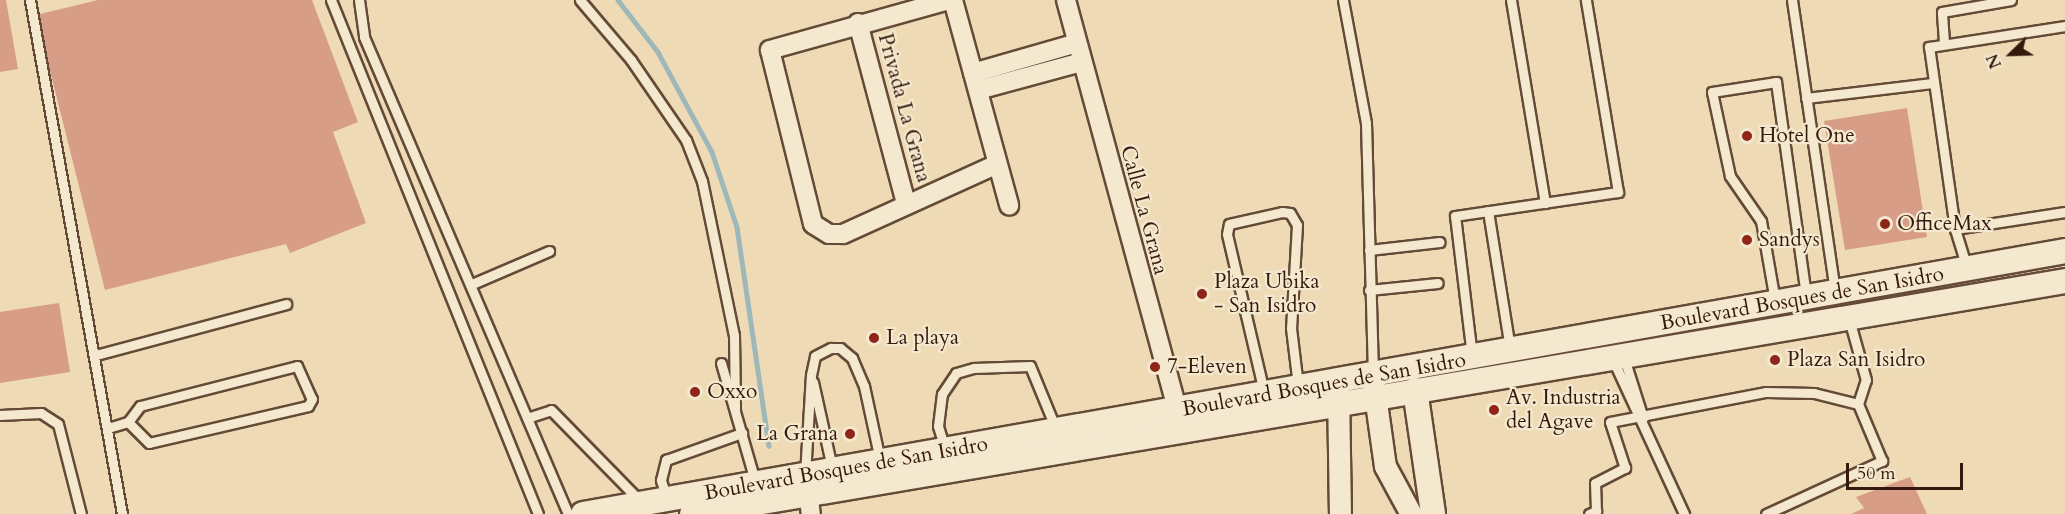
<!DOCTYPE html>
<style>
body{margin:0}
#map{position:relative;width:2065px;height:514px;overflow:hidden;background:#eedbb5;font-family:Cardo,serif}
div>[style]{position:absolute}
.stream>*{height:4.5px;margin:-2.25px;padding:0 2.25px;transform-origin:2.25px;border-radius:2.25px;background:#9eb8b9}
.building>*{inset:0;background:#d79d86}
.roads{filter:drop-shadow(2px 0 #644a37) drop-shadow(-2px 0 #644a37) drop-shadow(0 2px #644a37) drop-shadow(0 -2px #644a37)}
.service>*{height:9px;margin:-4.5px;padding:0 4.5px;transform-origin:4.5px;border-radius:4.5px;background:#f4e8cf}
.minor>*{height:18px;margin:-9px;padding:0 9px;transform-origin:9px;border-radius:9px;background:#f4e8cf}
.tertiary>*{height:21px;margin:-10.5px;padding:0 10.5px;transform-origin:10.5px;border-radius:10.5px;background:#f4e8cf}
.secondary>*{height:24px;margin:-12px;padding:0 12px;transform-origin:12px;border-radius:12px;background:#f4e8cf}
.dots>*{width:16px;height:16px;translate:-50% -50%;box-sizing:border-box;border:3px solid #f4e8cf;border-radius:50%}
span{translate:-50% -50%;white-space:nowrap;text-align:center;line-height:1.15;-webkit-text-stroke:4.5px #f4e8cf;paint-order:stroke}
.street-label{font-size:21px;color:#36190d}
.poi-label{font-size:21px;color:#36190d}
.left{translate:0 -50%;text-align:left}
.right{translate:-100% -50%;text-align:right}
.north{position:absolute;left:1981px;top:24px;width:60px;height:60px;-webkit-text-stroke:4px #f4e8cf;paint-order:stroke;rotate:247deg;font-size:16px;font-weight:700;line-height:24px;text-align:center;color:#36190d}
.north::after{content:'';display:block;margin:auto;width:21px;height:27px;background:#36190d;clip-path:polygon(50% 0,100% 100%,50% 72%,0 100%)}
.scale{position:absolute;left:1846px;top:463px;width:117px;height:27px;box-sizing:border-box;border:3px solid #36190d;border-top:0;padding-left:8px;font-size:18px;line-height:21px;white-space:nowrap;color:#36190d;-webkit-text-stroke:4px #f4e8cf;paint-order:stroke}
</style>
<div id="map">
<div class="stream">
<i style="left:618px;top:0;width:66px;rotate:52.4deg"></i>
<i style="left:658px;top:52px;width:114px;rotate:61.6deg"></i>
<i style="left:712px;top:152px;width:79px;rotate:71.6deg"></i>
<i style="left:737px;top:227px;width:221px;rotate:81.7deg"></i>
</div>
<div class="building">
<i style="clip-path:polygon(0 0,6px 0,18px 69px,0 72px)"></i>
<i style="clip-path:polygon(98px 0,312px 0,358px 122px,333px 132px,366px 223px,290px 253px,286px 244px,105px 290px,36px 15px)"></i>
<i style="clip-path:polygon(1907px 108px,1927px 237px,1845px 250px,1824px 121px)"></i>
<i style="clip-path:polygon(59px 303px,70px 372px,0 383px,0 312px)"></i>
<i style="clip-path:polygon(1910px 477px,1927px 514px,1851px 514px,1864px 508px,1856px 497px)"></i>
</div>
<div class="roads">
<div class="service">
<i style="left:30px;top:0;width:522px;rotate:79.85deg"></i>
<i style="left:331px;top:0;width:554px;rotate:68.06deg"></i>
<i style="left:359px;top:0;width:37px;rotate:82deg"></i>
<i style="left:364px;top:37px;width:519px;rotate:66.84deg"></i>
<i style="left:580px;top:0;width:79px;rotate:49.6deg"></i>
<i style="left:631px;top:60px;width:97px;rotate:55.5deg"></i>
<i style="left:686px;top:140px;width:44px;rotate:68.7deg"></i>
<i style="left:702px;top:181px;width:157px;rotate:78.3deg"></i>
<i style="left:734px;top:335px;width:74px;rotate:89.2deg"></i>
<i style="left:1343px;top:0;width:125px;rotate:79.4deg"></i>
<i style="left:1366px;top:123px;width:250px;rotate:88.4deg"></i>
<i style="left:1511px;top:0;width:206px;rotate:80.5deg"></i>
<i style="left:1792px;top:0;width:293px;rotate:81.6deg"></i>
<i style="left:1944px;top:42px;width:30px;rotate:-94deg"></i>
<i style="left:1942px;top:12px;width:70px;rotate:-9.9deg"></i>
<i style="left:1806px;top:98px;width:127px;rotate:-6.8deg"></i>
<i style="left:1488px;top:211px;width:139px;rotate:80.9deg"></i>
<i style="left:1955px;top:229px;width:111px;rotate:-8.8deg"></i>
<i style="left:1369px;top:250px;width:71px;rotate:-6.4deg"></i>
<i style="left:1967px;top:268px;width:41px;rotate:-107.1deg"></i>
<i style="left:1955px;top:229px;width:184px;rotate:-98.1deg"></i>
<i style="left:1929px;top:47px;width:138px;rotate:-8.8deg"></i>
<i style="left:472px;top:284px;width:84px;rotate:-23.2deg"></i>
<i style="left:1369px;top:290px;width:69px;rotate:-5.8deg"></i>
<i style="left:1775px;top:301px;width:81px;rotate:-99.9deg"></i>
<i style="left:1761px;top:221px;width:55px;rotate:-124.6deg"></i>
<i style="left:1730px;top:176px;width:86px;rotate:-102.1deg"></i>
<i style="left:1712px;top:92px;width:65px;rotate:-8.9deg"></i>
<i style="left:1776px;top:82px;width:215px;rotate:82deg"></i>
<i style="left:96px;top:355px;width:197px;rotate:-15deg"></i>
<i style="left:1472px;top:356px;width:141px;rotate:-96.9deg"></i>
<i style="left:1455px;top:216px;width:165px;rotate:-8.4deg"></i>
<i style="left:1618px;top:192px;width:195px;rotate:-99.5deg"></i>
<i style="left:1624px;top:358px;width:63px;rotate:72.4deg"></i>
<i style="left:1613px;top:360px;width:170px;rotate:65.2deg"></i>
<i style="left:721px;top:363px;width:123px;rotate:73.9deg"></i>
<i style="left:297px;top:366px;width:36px;rotate:66deg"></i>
<i style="left:312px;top:399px;width:8px;rotate:120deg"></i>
<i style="left:308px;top:406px;width:163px;rotate:166.9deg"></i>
<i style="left:149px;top:443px;width:30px;rotate:-135deg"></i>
<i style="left:128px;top:422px;width:20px;rotate:-53deg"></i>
<i style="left:140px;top:406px;width:162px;rotate:-14.3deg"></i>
<i style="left:813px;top:382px;width:88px;rotate:77.5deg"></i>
<i style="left:1264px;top:392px;width:162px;rotate:-103.2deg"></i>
<i style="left:1227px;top:234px;width:10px;rotate:-79deg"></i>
<i style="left:1229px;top:224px;width:54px;rotate:-12.8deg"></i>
<i style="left:1282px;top:212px;width:8px;rotate:7deg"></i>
<i style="left:1290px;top:213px;width:14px;rotate:60deg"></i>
<i style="left:1297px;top:225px;width:103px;rotate:93.3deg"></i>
<i style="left:1291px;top:328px;width:58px;rotate:83.1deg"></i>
<i style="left:0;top:415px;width:41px;rotate:-2.8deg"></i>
<i style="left:41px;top:413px;width:20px;rotate:33deg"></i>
<i style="left:58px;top:424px;width:93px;rotate:75.7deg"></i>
<i style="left:530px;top:417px;width:22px;rotate:-18deg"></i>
<i style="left:551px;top:410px;width:127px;rotate:45.6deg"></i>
<i style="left:108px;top:428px;width:21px;rotate:-17deg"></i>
<i style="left:945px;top:449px;width:24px;rotate:-107deg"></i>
<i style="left:938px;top:426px;width:32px;rotate:-83deg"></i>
<i style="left:942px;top:394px;width:25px;rotate:-56deg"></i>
<i style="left:956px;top:373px;width:19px;rotate:-16deg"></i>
<i style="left:974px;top:368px;width:56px;rotate:-2deg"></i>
<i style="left:1030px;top:366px;width:68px;rotate:67.6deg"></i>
<i style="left:805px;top:475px;width:100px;rotate:-86.6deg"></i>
<i style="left:811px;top:375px;width:19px;rotate:-78deg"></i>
<i style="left:815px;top:356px;width:18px;rotate:-27deg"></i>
<i style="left:831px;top:348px;width:9px"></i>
<i style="left:840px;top:348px;width:16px;rotate:40deg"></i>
<i style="left:852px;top:358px;width:30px;rotate:67deg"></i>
<i style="left:864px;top:386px;width:76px;rotate:77.8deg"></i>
<i style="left:667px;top:499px;width:20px;rotate:-108deg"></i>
<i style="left:661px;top:480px;width:21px;rotate:-76deg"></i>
<i style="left:666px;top:460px;width:81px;rotate:-19.6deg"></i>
<i style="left:1589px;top:514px;width:8px;rotate:-23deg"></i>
<i style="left:1596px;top:511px;width:28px;rotate:-92deg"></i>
<i style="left:1595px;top:483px;width:34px;rotate:-27deg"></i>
<i style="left:1625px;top:468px;width:48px;rotate:-108.1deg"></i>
<i style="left:1610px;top:422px;width:159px;rotate:-10.9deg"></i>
<i style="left:1766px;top:392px;width:48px;rotate:1.2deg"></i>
<i style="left:1814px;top:393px;width:45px;rotate:14deg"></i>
<i style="left:1766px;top:514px;width:128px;rotate:-24.6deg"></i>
<i style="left:1882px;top:461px;width:62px;rotate:-112.8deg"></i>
<i style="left:1858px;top:404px;width:25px;rotate:-72deg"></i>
<i style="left:1866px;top:380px;width:63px;rotate:-105.6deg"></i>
</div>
<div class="minor">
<i style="left:949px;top:0;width:186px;rotate:164.4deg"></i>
<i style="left:770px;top:50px;width:179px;rotate:76.1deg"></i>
<i style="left:813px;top:224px;width:19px;rotate:32deg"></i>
<i style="left:829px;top:234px;width:14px"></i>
<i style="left:843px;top:234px;width:169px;rotate:-24.4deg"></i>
<i style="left:953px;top:0;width:213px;rotate:74.7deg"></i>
<i style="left:1066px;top:0;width:436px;rotate:74.8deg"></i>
<i style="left:858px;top:23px;width:187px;rotate:75.1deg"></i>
<i style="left:973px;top:73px;width:108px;rotate:-16.1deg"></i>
<i style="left:978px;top:90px;width:108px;rotate:-15.1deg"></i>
<i style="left:807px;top:483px;width:31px;rotate:83deg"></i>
</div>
<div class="tertiary">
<i style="left:1373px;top:381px;width:86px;rotate:82deg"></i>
<i style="left:1385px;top:466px;width:55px;rotate:61.6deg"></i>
<i style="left:1338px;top:389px;width:125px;rotate:89.1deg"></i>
</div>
<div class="secondary">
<i style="left:1415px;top:390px;width:125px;rotate:81.7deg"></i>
<i style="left:583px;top:514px;width:1505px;rotate:-10.06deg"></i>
<i style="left:692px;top:514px;width:1393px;rotate:-9.63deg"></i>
</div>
</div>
<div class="dots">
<i style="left:1747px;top:136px;background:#8f2418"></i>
<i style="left:1885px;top:224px;background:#8f2418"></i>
<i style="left:1747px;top:240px;background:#8f2418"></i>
<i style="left:1202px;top:294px;background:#8f2418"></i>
<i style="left:874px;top:338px;background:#8f2418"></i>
<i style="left:1775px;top:360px;background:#8f2418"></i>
<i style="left:1155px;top:367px;background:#8f2418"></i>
<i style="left:695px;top:392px;background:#8f2418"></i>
<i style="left:1494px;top:410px;background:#8f2418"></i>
<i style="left:850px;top:434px;background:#8f2418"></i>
</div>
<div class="street-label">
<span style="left:904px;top:108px;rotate:75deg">Privada La Grana</span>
<span style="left:1144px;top:210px;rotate:75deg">Calle La Grana</span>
<span style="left:1802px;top:299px;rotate:-10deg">Boulevard Bosques de San Isidro</span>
<span style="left:1324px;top:385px;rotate:-10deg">Boulevard Bosques de San Isidro</span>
<span style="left:846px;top:469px;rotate:-10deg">Boulevard Bosques de San Isidro</span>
</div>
<div class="poi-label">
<span class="left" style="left:1759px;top:136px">Hotel One</span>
<span class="left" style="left:1897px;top:224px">OfficeMax</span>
<span class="left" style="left:1759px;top:240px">Sandys</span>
<span class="left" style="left:1214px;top:294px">Plaza Ubika<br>- San Isidro</span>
<span class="left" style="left:886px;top:338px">La playa</span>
<span class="left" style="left:1787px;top:360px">Plaza San Isidro</span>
<span class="left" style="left:1167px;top:367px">7-Eleven</span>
<span class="left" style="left:707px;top:392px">Oxxo</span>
<span class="left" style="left:1506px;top:410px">Av. Industria<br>del Agave</span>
<span class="right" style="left:838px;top:434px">La Grana</span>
</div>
<div class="north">N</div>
<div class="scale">50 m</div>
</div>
